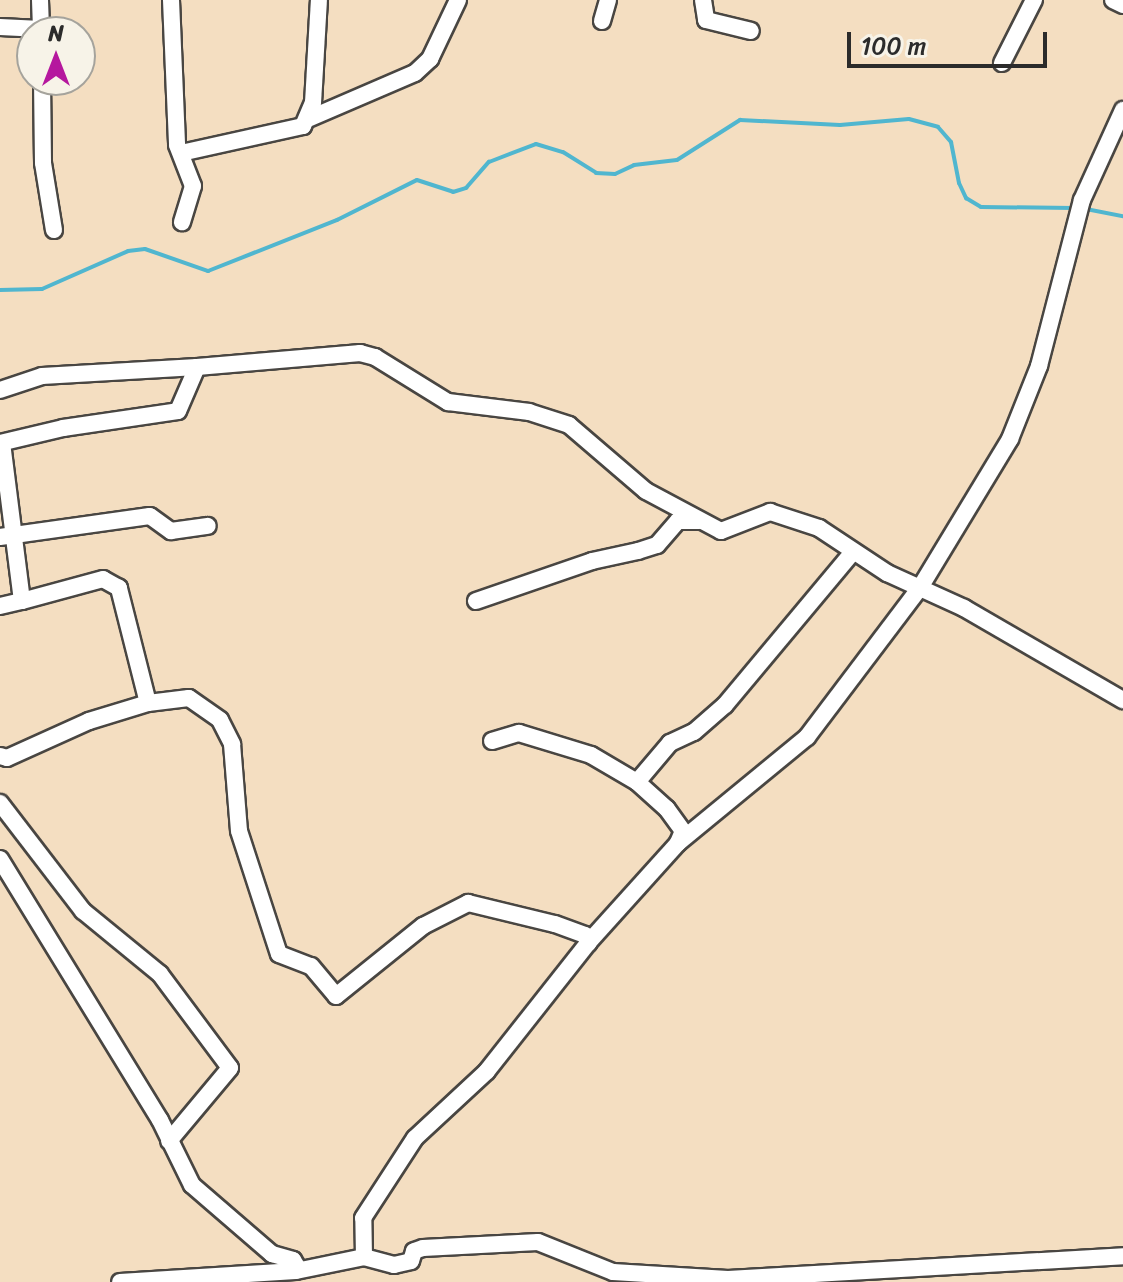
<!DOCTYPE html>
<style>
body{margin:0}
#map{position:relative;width:1123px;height:1282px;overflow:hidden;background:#f4dec1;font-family:Sriracha,sans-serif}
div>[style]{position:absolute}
.stream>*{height:4px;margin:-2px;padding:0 2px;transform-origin:2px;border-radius:2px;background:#50b6cf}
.roads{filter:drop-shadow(2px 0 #494642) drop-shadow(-2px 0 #494642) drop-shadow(0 2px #494642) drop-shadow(0 -2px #494642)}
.minor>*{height:16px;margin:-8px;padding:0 8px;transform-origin:8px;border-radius:8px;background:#fff}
span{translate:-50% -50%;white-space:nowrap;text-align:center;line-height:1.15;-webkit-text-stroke:7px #f7f3e8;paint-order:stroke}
.north{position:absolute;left:16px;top:16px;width:80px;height:80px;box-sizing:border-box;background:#f7f3e8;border:2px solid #a5a39c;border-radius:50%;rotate:0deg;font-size:22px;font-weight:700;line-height:32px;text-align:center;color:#2b2b2b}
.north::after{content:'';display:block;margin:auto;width:28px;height:36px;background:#b5179e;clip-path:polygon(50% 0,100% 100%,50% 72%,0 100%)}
.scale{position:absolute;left:847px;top:32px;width:200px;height:36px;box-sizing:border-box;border:4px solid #2b2b2b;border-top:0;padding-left:10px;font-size:24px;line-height:28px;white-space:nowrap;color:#2b2b2b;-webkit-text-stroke:6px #f7f3e8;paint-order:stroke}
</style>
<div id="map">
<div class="stream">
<i style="left:1086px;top:209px;width:38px;rotate:11deg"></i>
<i style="left:0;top:290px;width:42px;rotate:-1.4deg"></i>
<i style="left:42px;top:289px;width:94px;rotate:-23.8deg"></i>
<i style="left:128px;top:251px;width:17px;rotate:-7deg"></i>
<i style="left:145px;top:249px;width:67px;rotate:19.2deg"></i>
<i style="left:208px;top:271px;width:139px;rotate:-21.6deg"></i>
<i style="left:337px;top:220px;width:89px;rotate:-26.6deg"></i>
<i style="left:417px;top:180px;width:38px;rotate:18deg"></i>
<i style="left:453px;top:192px;width:14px;rotate:-17deg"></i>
<i style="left:466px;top:188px;width:35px;rotate:-49deg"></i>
<i style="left:489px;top:162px;width:50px;rotate:-21deg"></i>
<i style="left:536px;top:144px;width:28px;rotate:17deg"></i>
<i style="left:563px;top:152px;width:39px;rotate:32deg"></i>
<i style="left:596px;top:173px;width:19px;rotate:3deg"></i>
<i style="left:615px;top:174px;width:21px;rotate:-25deg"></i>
<i style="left:634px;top:165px;width:43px;rotate:-6.6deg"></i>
<i style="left:677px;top:160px;width:75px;rotate:-32.4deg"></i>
<i style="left:740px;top:120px;width:100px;rotate:2.9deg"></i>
<i style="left:840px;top:125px;width:69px;rotate:-5deg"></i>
<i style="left:909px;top:119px;width:30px;rotate:15deg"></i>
<i style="left:938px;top:127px;width:20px;rotate:49deg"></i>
<i style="left:951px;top:142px;width:42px;rotate:79deg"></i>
<i style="left:959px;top:183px;width:17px;rotate:65deg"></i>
<i style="left:966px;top:198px;width:17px;rotate:31deg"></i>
<i style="left:981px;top:207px;width:92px;rotate:0.6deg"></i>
</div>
<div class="roads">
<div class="minor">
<i style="left:40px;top:0;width:32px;rotate:88deg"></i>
<i style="left:171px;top:0;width:145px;rotate:87.6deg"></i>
<i style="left:177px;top:145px;width:44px;rotate:68.7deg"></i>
<i style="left:193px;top:186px;width:38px;rotate:107deg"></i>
<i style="left:703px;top:0;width:20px;rotate:81deg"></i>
<i style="left:706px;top:20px;width:46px;rotate:13.7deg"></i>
<i style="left:1113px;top:0;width:11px;rotate:27deg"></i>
<i style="left:602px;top:21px;width:22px;rotate:-74deg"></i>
<i style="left:0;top:27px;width:41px;rotate:2.8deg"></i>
<i style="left:1002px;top:63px;width:71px;rotate:-63.1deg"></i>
<i style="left:42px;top:80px;width:83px;rotate:89.3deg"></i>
<i style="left:43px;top:163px;width:68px;rotate:80.7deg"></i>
<i style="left:308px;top:119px;width:116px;rotate:-23.3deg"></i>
<i style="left:415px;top:73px;width:21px;rotate:-43deg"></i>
<i style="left:430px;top:59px;width:65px;rotate:-64.6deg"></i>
<i style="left:181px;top:153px;width:125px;rotate:-12.5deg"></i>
<i style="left:303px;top:126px;width:25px;rotate:-67deg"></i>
<i style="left:313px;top:103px;width:103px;rotate:-86.7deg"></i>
<i style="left:0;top:390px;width:44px;rotate:-18.4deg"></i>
<i style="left:42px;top:376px;width:155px;rotate:-3.3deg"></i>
<i style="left:0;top:443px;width:65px;rotate:-13.4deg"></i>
<i style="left:63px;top:428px;width:116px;rotate:-8.4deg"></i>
<i style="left:178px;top:411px;width:48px;rotate:-66.6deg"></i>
<i style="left:197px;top:367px;width:164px;rotate:-4.9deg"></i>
<i style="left:360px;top:353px;width:16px;rotate:15deg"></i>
<i style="left:375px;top:357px;width:86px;rotate:31.7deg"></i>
<i style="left:448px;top:402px;width:82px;rotate:7deg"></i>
<i style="left:529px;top:412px;width:42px;rotate:18deg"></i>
<i style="left:569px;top:425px;width:101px;rotate:40.6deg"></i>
<i style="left:646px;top:491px;width:85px;rotate:28.1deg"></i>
<i style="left:721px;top:531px;width:53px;rotate:-21.2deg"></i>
<i style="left:770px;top:512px;width:52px;rotate:18.1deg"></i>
<i style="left:819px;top:528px;width:82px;rotate:33.5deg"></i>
<i style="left:887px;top:573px;width:85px;rotate:24.4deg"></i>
<i style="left:964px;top:608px;width:184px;rotate:30.1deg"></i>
<i style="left:0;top:537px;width:151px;rotate:-8deg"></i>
<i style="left:150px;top:516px;width:26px;rotate:36deg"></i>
<i style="left:171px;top:531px;width:37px;rotate:-8deg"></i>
<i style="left:476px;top:601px;width:123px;rotate:-19deg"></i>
<i style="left:592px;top:561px;width:47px;rotate:-12.3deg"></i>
<i style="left:638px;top:551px;width:20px;rotate:-18deg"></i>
<i style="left:657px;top:545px;width:32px;rotate:-49deg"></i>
<i style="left:678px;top:521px;width:21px"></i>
<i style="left:0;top:606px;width:23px;rotate:-13deg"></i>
<i style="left:22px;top:601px;width:159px;rotate:-97.2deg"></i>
<i style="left:148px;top:703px;width:41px;rotate:-7deg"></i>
<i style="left:189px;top:698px;width:38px;rotate:35deg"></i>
<i style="left:220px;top:720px;width:27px;rotate:63deg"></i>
<i style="left:232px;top:744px;width:87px;rotate:85.4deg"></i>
<i style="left:239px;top:831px;width:129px;rotate:72deg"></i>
<i style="left:279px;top:954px;width:34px;rotate:21deg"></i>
<i style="left:311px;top:966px;width:39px;rotate:50deg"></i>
<i style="left:336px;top:996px;width:112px;rotate:-38.8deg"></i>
<i style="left:423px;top:926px;width:51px;rotate:-27.1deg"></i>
<i style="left:468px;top:903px;width:89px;rotate:13.6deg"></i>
<i style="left:555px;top:924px;width:32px;rotate:20deg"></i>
<i style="left:585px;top:935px;width:9px;rotate:69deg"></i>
<i style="left:492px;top:741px;width:28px;rotate:-17deg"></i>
<i style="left:519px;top:733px;width:75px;rotate:17deg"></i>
<i style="left:591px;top:755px;width:53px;rotate:30.4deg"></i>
<i style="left:637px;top:782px;width:40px;rotate:42deg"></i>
<i style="left:667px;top:809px;width:27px;rotate:54deg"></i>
<i style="left:683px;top:831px;width:13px;rotate:113deg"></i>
<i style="left:0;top:756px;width:7px;rotate:16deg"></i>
<i style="left:7px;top:758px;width:90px;rotate:-24.3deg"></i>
<i style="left:89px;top:721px;width:62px;rotate:-17deg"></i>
<i style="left:148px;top:703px;width:119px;rotate:-104.2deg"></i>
<i style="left:119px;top:588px;width:18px;rotate:-151deg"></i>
<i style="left:103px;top:579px;width:84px;rotate:164.8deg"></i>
<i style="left:637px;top:782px;width:51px;rotate:-49.8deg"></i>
<i style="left:670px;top:743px;width:26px;rotate:-25deg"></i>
<i style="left:694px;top:732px;width:41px;rotate:-41.1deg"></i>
<i style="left:725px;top:705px;width:199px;rotate:-50.1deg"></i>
<i style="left:0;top:803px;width:136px;rotate:52.5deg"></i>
<i style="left:83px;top:911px;width:99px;rotate:39.3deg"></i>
<i style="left:160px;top:974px;width:117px;rotate:53.3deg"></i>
<i style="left:230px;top:1068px;width:95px;rotate:129.9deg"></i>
<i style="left:0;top:859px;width:306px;rotate:58.5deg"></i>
<i style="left:160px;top:1120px;width:72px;rotate:63.8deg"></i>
<i style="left:192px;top:1185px;width:106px;rotate:40.8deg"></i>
<i style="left:272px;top:1254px;width:22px;rotate:16deg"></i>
<i style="left:293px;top:1260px;width:9px;rotate:58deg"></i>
<i style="left:364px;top:1257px;width:39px;rotate:-91deg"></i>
<i style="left:363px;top:1218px;width:95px;rotate:-57deg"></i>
<i style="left:415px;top:1138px;width:98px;rotate:-42.9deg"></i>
<i style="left:487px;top:1071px;width:163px;rotate:-51.7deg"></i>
<i style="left:588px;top:943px;width:135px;rotate:-48deg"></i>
<i style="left:678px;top:843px;width:167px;rotate:-39.4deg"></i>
<i style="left:807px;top:737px;width:189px;rotate:-52.9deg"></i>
<i style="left:921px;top:586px;width:172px;rotate:-58.8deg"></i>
<i style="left:1010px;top:439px;width:79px;rotate:-68.3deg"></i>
<i style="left:1039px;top:366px;width:171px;rotate:-75.5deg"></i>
<i style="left:1082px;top:200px;width:99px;rotate:-65.5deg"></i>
<i style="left:120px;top:1282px;width:176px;rotate:-3.6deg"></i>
<i style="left:296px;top:1271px;width:69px;rotate:-11.6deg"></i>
<i style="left:364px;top:1257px;width:31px;rotate:15deg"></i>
<i style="left:394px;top:1265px;width:17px;rotate:-13deg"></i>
<i style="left:411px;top:1261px;width:10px;rotate:-73deg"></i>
<i style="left:414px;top:1251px;width:9px;rotate:-18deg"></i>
<i style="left:423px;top:1248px;width:115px;rotate:-3deg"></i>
<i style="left:538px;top:1242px;width:81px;rotate:21.8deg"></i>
<i style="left:613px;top:1272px;width:115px;rotate:3.5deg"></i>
<i style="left:728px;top:1279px;width:396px;rotate:-3.3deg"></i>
</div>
</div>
<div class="north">N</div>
<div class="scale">100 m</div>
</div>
